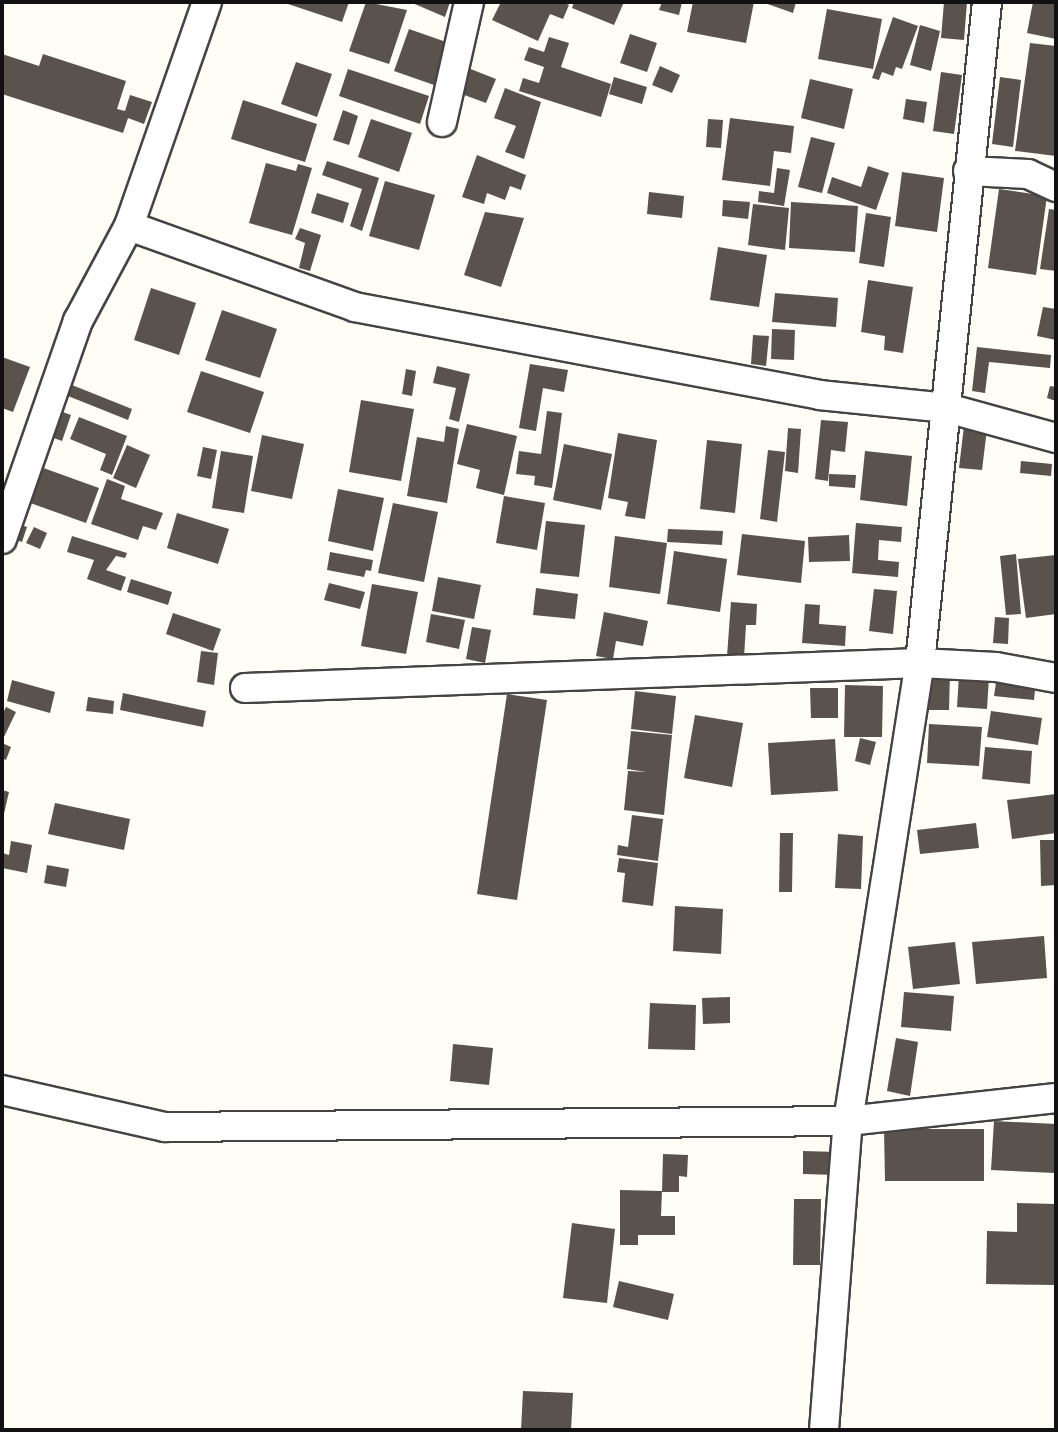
<!DOCTYPE html>
<style>
body{margin:0}
#map{position:relative;width:1058px;height:1432px;overflow:hidden;background:#fffdf5;font-family:"Source Serif 4",serif}
div>[style]{position:absolute}
.building>*{inset:0;background:#5a524d}
.roads{filter:drop-shadow(2px 0 #444) drop-shadow(-2px 0 #444) drop-shadow(0 2px #444) drop-shadow(0 -2px #444)}
.street>*{height:28px;margin:-14px;padding:0 14px;transform-origin:14px;border-radius:14px;background:#fff}
span{translate:-50% -50%;white-space:nowrap;text-align:center;line-height:1.15;-webkit-text-stroke:8px #fff;paint-order:stroke}
.frame{position:absolute;inset:0;border:4px solid #111;pointer-events:none}
</style>
<div id="map">
<div class="building">
<i style="clip-path:polygon(282px 2px,349px 2px,342px 22px)"></i>
<i style="clip-path:polygon(366px 2px,407px 10px,389px 64px,349px 51px)"></i>
<i style="clip-path:polygon(410px 2px,450px 2px,445px 17px)"></i>
<i style="clip-path:polygon(501px 2px,562px 2px,569px 5px,563px 19px,550px 14px,538px 41px,492px 20px)"></i>
<i style="clip-path:polygon(574px 2px,624px 2px,614px 25px,572px 8px)"></i>
<i style="clip-path:polygon(662px 2px,682px 2px,679px 15px,659px 10px)"></i>
<i style="clip-path:polygon(693px 2px,754px 2px,746px 43px,687px 32px)"></i>
<i style="clip-path:polygon(762px 2px,796px 2px,793px 13px)"></i>
<i style="clip-path:polygon(944px 2px,967px 2px,964px 40px,941px 38px)"></i>
<i style="clip-path:polygon(1033px 2px,1056px 2px,1056px 39px,1027px 33px)"></i>
<i style="clip-path:polygon(827px 9px,882px 19px,873px 69px,818px 59px)"></i>
<i style="clip-path:polygon(893px 17px,918px 26px,902px 69px,896px 67px,893px 76px,882px 72px,879px 80px,872px 78px)"></i>
<i style="clip-path:polygon(920px 25px,940px 31px,931px 71px,910px 65px)"></i>
<i style="clip-path:polygon(409px 29px,449px 43px,434px 85px,394px 71px)"></i>
<i style="clip-path:polygon(630px 34px,657px 43px,647px 72px,620px 63px)"></i>
<i style="clip-path:polygon(549px 37px,569px 43px,561px 67px,611px 84px,601px 117px,519px 91px,523px 78px,539px 83px,544px 67px,524px 60px,529px 47px,544px 52px)"></i>
<i style="clip-path:polygon(1030px 43px,1056px 46px,1056px 156px,1015px 151px)"></i>
<i style="clip-path:polygon(2px 54px,39px 66px,43px 54px,126px 81px,117px 109px,125px 111px,130px 95px,152px 102px,144px 124px,128px 118px,123px 133px,2px 94px)"></i>
<i style="clip-path:polygon(296px 62px,332px 74px,317px 117px,281px 104px)"></i>
<i style="clip-path:polygon(660px 66px,680px 75px,672px 93px,652px 85px)"></i>
<i style="clip-path:polygon(468px 68px,496px 79px,486px 103px,459px 93px)"></i>
<i style="clip-path:polygon(348px 69px,429px 96px,420px 124px,339px 96px)"></i>
<i style="clip-path:polygon(941px 72px,962px 75px,954px 134px,933px 131px)"></i>
<i style="clip-path:polygon(614px 77px,647px 87px,642px 104px,609px 94px)"></i>
<i style="clip-path:polygon(1000px 77px,1021px 80px,1013px 147px,992px 144px)"></i>
<i style="clip-path:polygon(810px 79px,853px 89px,844px 129px,801px 118px)"></i>
<i style="clip-path:polygon(505px 88px,541px 102px,524px 159px,505px 152px,516px 126px,494px 118px)"></i>
<i style="clip-path:polygon(906px 99px,927px 102px,924px 123px,903px 119px)"></i>
<i style="clip-path:polygon(243px 100px,317px 124px,305px 162px,231px 139px)"></i>
<i style="clip-path:polygon(343px 110px,358px 116px,349px 145px,333px 140px)"></i>
<i style="clip-path:polygon(730px 118px,794px 126px,791px 153px,774px 151px,770px 186px,722px 180px)"></i>
<i style="clip-path:polygon(371px 119px,412px 133px,399px 172px,358px 157px)"></i>
<i style="clip-path:polygon(708px 119px,723px 120px,721px 148px,706px 147px)"></i>
<i style="clip-path:polygon(811px 137px,835px 143px,822px 193px,798px 187px)"></i>
<i style="clip-path:polygon(477px 155px,526px 175px,521px 190px,510px 186px,505px 200px,487px 193px,484px 204px,462px 197px)"></i>
<i style="clip-path:polygon(327px 161px,379px 178px,362px 231px,350px 226px,362px 189px,322px 175px)"></i>
<i style="clip-path:polygon(266px 163px,296px 171px,298px 164px,312px 168px,292px 235px,249px 223px)"></i>
<i style="clip-path:polygon(868px 166px,889px 173px,876px 210px,827px 193px,832px 177px,861px 187px)"></i>
<i style="clip-path:polygon(777px 168px,790px 170px,784px 206px,758px 202px,759px 191px,774px 193px)"></i>
<i style="clip-path:polygon(902px 172px,944px 178px,937px 232px,895px 226px)"></i>
<i style="clip-path:polygon(385px 181px,435px 195px,419px 250px,369px 236px)"></i>
<i style="clip-path:polygon(999px 189px,1047px 196px,1036px 275px,988px 268px)"></i>
<i style="clip-path:polygon(649px 192px,684px 196px,682px 218px,647px 214px)"></i>
<i style="clip-path:polygon(317px 193px,349px 203px,343px 223px,311px 213px)"></i>
<i style="clip-path:polygon(723px 200px,750px 202px,748px 219px,722px 216px)"></i>
<i style="clip-path:polygon(791px 202px,858px 206px,855px 252px,789px 248px)"></i>
<i style="clip-path:polygon(753px 204px,789px 208px,785px 250px,748px 245px)"></i>
<i style="clip-path:polygon(1049px 209px,1056px 210px,1056px 271px,1040px 269px)"></i>
<i style="clip-path:polygon(485px 212px,524px 218px,501px 287px,464px 275px)"></i>
<i style="clip-path:polygon(866px 213px,891px 217px,884px 267px,859px 263px)"></i>
<i style="clip-path:polygon(300px 228px,321px 235px,310px 271px,299px 268px,305px 243px,295px 239px)"></i>
<i style="clip-path:polygon(718px 247px,767px 255px,759px 307px,710px 300px)"></i>
<i style="clip-path:polygon(868px 280px,913px 287px,903px 353px,884px 350px,885px 336px,861px 332px)"></i>
<i style="clip-path:polygon(151px 288px,196px 303px,179px 355px,134px 340px)"></i>
<i style="clip-path:polygon(775px 293px,838px 298px,836px 327px,772px 322px)"></i>
<i style="clip-path:polygon(1043px 307px,1056px 309px,1056px 340px,1037px 336px)"></i>
<i style="clip-path:polygon(222px 310px,277px 329px,260px 378px,205px 360px)"></i>
<i style="clip-path:polygon(772px 329px,795px 330px,794px 360px,771px 359px)"></i>
<i style="clip-path:polygon(753px 335px,769px 336px,766px 366px,751px 364px)"></i>
<i style="clip-path:polygon(977px 347px,1051px 355px,1050px 368px,989px 362px,985px 393px,972px 391px)"></i>
<i style="clip-path:polygon(2px 357px,30px 367px,13px 412px,2px 408px)"></i>
<i style="clip-path:polygon(530px 364px,568px 370px,564px 392px,543px 388px,536px 431px,519px 428px)"></i>
<i style="clip-path:polygon(437px 366px,470px 374px,459px 422px,449px 419px,456px 388px,433px 383px)"></i>
<i style="clip-path:polygon(406px 369px,416px 371px,412px 396px,402px 394px)"></i>
<i style="clip-path:polygon(201px 371px,264px 392px,250px 433px,187px 412px)"></i>
<i style="clip-path:polygon(72px 385px,132px 409px,128px 420px,68px 396px)"></i>
<i style="clip-path:polygon(1050px 386px,1056px 387px,1056px 401px,1047px 398px)"></i>
<i style="clip-path:polygon(361px 400px,414px 409px,401px 481px,349px 472px)"></i>
<i style="clip-path:polygon(60px 411px,71px 415px,62px 441px,51px 437px)"></i>
<i style="clip-path:polygon(547px 411px,562px 413px,552px 488px,534px 485px,535px 476px,516px 474px,519px 451px,541px 454px)"></i>
<i style="clip-path:polygon(79px 417px,127px 436px,112px 475px,100px 470px,106px 454px,70px 439px)"></i>
<i style="clip-path:polygon(821px 420px,848px 422px,845px 452px,831px 450px,828px 481px,815px 479px)"></i>
<i style="clip-path:polygon(467px 424px,517px 436px,504px 495px,476px 488px,480px 470px,457px 464px)"></i>
<i style="clip-path:polygon(446px 426px,459px 429px,447px 503px,407px 496px,417px 437px,444px 442px)"></i>
<i style="clip-path:polygon(964px 426px,987px 429px,982px 470px,959px 468px)"></i>
<i style="clip-path:polygon(788px 428px,801px 429px,798px 473px,785px 471px)"></i>
<i style="clip-path:polygon(618px 433px,657px 440px,645px 519px,625px 516px,628px 502px,608px 498px)"></i>
<i style="clip-path:polygon(262px 435px,304px 444px,292px 499px,251px 491px)"></i>
<i style="clip-path:polygon(707px 440px,742px 444px,735px 513px,700px 509px)"></i>
<i style="clip-path:polygon(564px 444px,612px 454px,601px 510px,553px 500px)"></i>
<i style="clip-path:polygon(127px 445px,150px 455px,136px 488px,113px 478px)"></i>
<i style="clip-path:polygon(203px 447px,217px 450px,211px 479px,197px 476px)"></i>
<i style="clip-path:polygon(768px 450px,785px 452px,777px 522px,760px 519px)"></i>
<i style="clip-path:polygon(221px 451px,253px 456px,244px 513px,212px 508px)"></i>
<i style="clip-path:polygon(865px 451px,912px 456px,907px 506px,860px 500px)"></i>
<i style="clip-path:polygon(1021px 461px,1052px 464px,1051px 476px,1020px 473px)"></i>
<i style="clip-path:polygon(35px 465px,99px 488px,86px 523px,22px 500px)"></i>
<i style="clip-path:polygon(829px 474px,856px 475px,855px 488px,829px 486px)"></i>
<i style="clip-path:polygon(107px 479px,125px 486px,121px 499px,163px 513px,156px 530px,143px 526px,138px 540px,91px 524px)"></i>
<i style="clip-path:polygon(338px 489px,384px 498px,373px 551px,328px 541px)"></i>
<i style="clip-path:polygon(504px 496px,545px 503px,537px 550px,496px 543px)"></i>
<i style="clip-path:polygon(393px 503px,438px 512px,424px 582px,378px 573px)"></i>
<i style="clip-path:polygon(177px 513px,229px 529px,218px 564px,167px 548px)"></i>
<i style="clip-path:polygon(546px 521px,585px 525px,579px 577px,540px 573px)"></i>
<i style="clip-path:polygon(13px 522px,27px 527px,22px 542px,8px 537px)"></i>
<i style="clip-path:polygon(856px 523px,902px 527px,901px 542px,879px 540px,878px 560px,899px 562px,898px 577px,852px 573px)"></i>
<i style="clip-path:polygon(34px 527px,47px 533px,40px 549px,26px 543px)"></i>
<i style="clip-path:polygon(668px 529px,723px 531px,722px 545px,667px 542px)"></i>
<i style="clip-path:polygon(742px 534px,805px 541px,801px 583px,737px 575px)"></i>
<i style="clip-path:polygon(849px 535px,850px 561px,809px 562px,808px 537px)"></i>
<i style="clip-path:polygon(72px 536px,127px 553px,125px 558px,116px 556px,106px 570px,126px 577px,121px 591px,87px 579px,94px 560px,67px 552px)"></i>
<i style="clip-path:polygon(615px 536px,667px 543px,660px 594px,609px 587px)"></i>
<i style="clip-path:polygon(674px 551px,727px 559px,720px 612px,667px 604px)"></i>
<i style="clip-path:polygon(330px 552px,373px 560px,371px 571px,366px 570px,364px 577px,327px 570px)"></i>
<i style="clip-path:polygon(1016px 554px,1021px 614px,1006px 615px,1000px 556px)"></i>
<i style="clip-path:polygon(1056px 555px,1056px 614px,1026px 618px,1018px 559px)"></i>
<i style="clip-path:polygon(438px 577px,481px 585px,474px 619px,432px 611px)"></i>
<i style="clip-path:polygon(131px 579px,172px 592px,168px 605px,127px 592px)"></i>
<i style="clip-path:polygon(329px 583px,365px 592px,360px 609px,324px 600px)"></i>
<i style="clip-path:polygon(372px 584px,418px 592px,406px 654px,361px 646px)"></i>
<i style="clip-path:polygon(536px 588px,578px 594px,575px 619px,533px 615px)"></i>
<i style="clip-path:polygon(874px 589px,897px 591px,893px 634px,869px 631px)"></i>
<i style="clip-path:polygon(731px 602px,757px 604px,756px 625px,746px 625px,744px 657px,727px 656px)"></i>
<i style="clip-path:polygon(805px 604px,820px 605px,819px 624px,846px 626px,845px 646px,802px 643px)"></i>
<i style="clip-path:polygon(604px 612px,648px 621px,643px 646px,616px 641px,613px 659px,596px 656px)"></i>
<i style="clip-path:polygon(173px 613px,221px 629px,213px 651px,166px 634px)"></i>
<i style="clip-path:polygon(431px 614px,465px 620px,459px 649px,426px 642px)"></i>
<i style="clip-path:polygon(995px 617px,1009px 618px,1008px 644px,993px 643px)"></i>
<i style="clip-path:polygon(472px 627px,491px 630px,485px 663px,466px 659px)"></i>
<i style="clip-path:polygon(201px 651px,218px 653px,214px 685px,197px 682px)"></i>
<i style="clip-path:polygon(930px 671px,950px 672px,949px 710px,929px 710px)"></i>
<i style="clip-path:polygon(959px 675px,989px 677px,987px 709px,957px 707px)"></i>
<i style="clip-path:polygon(997px 676px,1036px 680px,1034px 700px,994px 696px)"></i>
<i style="clip-path:polygon(12px 680px,55px 692px,50px 713px,7px 701px)"></i>
<i style="clip-path:polygon(845px 685px,883px 686px,882px 737px,844px 737px)"></i>
<i style="clip-path:polygon(810px 688px,838px 688px,838px 718px,811px 718px)"></i>
<i style="clip-path:polygon(635px 691px,676px 696px,672px 734px,631px 729px)"></i>
<i style="clip-path:polygon(123px 693px,206px 711px,203px 727px,120px 710px)"></i>
<i style="clip-path:polygon(507px 694px,547px 700px,517px 900px,477px 894px)"></i>
<i style="clip-path:polygon(88px 697px,114px 701px,113px 714px,86px 711px)"></i>
<i style="clip-path:polygon(6px 707px,16px 712px,2px 741px,2px 715px)"></i>
<i style="clip-path:polygon(991px 711px,1042px 718px,1038px 745px,987px 737px)"></i>
<i style="clip-path:polygon(695px 715px,743px 723px,732px 787px,684px 778px)"></i>
<i style="clip-path:polygon(929px 724px,982px 727px,979px 766px,927px 763px)"></i>
<i style="clip-path:polygon(631px 731px,672px 735px,664px 815px,624px 810px,628px 771px,646px 772px,627px 769px)"></i>
<i style="clip-path:polygon(860px 738px,876px 742px,870px 765px,855px 761px)"></i>
<i style="clip-path:polygon(835px 739px,838px 791px,771px 795px,768px 743px)"></i>
<i style="clip-path:polygon(2px 743px,11px 747px,6px 760px,2px 758px)"></i>
<i style="clip-path:polygon(985px 747px,1032px 751px,1030px 784px,982px 779px)"></i>
<i style="clip-path:polygon(2px 790px,9px 792px,3px 818px,2px 818px)"></i>
<i style="clip-path:polygon(1056px 794px,1056px 833px,1012px 839px,1007px 800px)"></i>
<i style="clip-path:polygon(55px 803px,130px 819px,124px 850px,48px 834px)"></i>
<i style="clip-path:polygon(632px 815px,663px 819px,658px 861px,617px 855px,618px 845px,628px 847px)"></i>
<i style="clip-path:polygon(976px 823px,979px 848px,920px 854px,917px 830px)"></i>
<i style="clip-path:polygon(780px 833px,793px 833px,792px 892px,779px 892px)"></i>
<i style="clip-path:polygon(838px 834px,863px 836px,861px 889px,835px 888px)"></i>
<i style="clip-path:polygon(1040px 840px,1056px 840px,1056px 885px,1041px 886px)"></i>
<i style="clip-path:polygon(11px 841px,32px 845px,27px 873px,2px 868px,2px 853px,9px 855px)"></i>
<i style="clip-path:polygon(619px 858px,658px 863px,653px 906px,622px 902px,625px 873px,617px 872px)"></i>
<i style="clip-path:polygon(47px 865px,69px 869px,66px 887px,44px 883px)"></i>
<i style="clip-path:polygon(675px 906px,723px 909px,721px 954px,673px 951px)"></i>
<i style="clip-path:polygon(1044px 936px,1047px 978px,976px 984px,972px 942px)"></i>
<i style="clip-path:polygon(955px 942px,960px 984px,913px 989px,908px 947px)"></i>
<i style="clip-path:polygon(904px 992px,954px 996px,951px 1031px,901px 1027px)"></i>
<i style="clip-path:polygon(730px 997px,730px 1023px,703px 1024px,702px 998px)"></i>
<i style="clip-path:polygon(650px 1003px,696px 1005px,695px 1050px,648px 1049px)"></i>
<i style="clip-path:polygon(896px 1038px,918px 1042px,910px 1096px,887px 1091px)"></i>
<i style="clip-path:polygon(453px 1044px,493px 1048px,489px 1085px,450px 1081px)"></i>
<i style="clip-path:polygon(994px 1121px,1056px 1124px,1055px 1173px,991px 1170px)"></i>
<i style="clip-path:polygon(884px 1129px,984px 1129px,984px 1181px,885px 1181px)"></i>
<i style="clip-path:polygon(803px 1151px,838px 1152px,837px 1175px,803px 1174px)"></i>
<i style="clip-path:polygon(663px 1154px,688px 1155px,687px 1177px,679px 1176px,679px 1192px,662px 1192px)"></i>
<i style="clip-path:polygon(620px 1190px,662px 1191px,661px 1216px,675px 1216px,675px 1235px,638px 1235px,638px 1245px,620px 1245px)"></i>
<i style="clip-path:polygon(794px 1199px,821px 1199px,820px 1265px,793px 1265px)"></i>
<i style="clip-path:polygon(1017px 1203px,1056px 1204px,1056px 1285px,986px 1284px,987px 1231px,1017px 1232px)"></i>
<i style="clip-path:polygon(572px 1223px,615px 1229px,607px 1303px,563px 1298px)"></i>
<i style="clip-path:polygon(619px 1281px,674px 1294px,668px 1320px,613px 1307px)"></i>
<i style="clip-path:polygon(523px 1391px,573px 1393px,571px 1430px,521px 1430px)"></i>
</div>
<div class="roads">
<div class="street">
<i style="left:442px;top:122px;width:123px;rotate:-77.3deg"></i>
<i style="left:968px;top:171px;width:60px;rotate:2.9deg"></i>
<i style="left:1028px;top:174px;width:31px;rotate:25deg"></i>
<i style="left:129px;top:226px;width:240px;rotate:19.7deg"></i>
<i style="left:355px;top:307px;width:472px;rotate:10.7deg"></i>
<i style="left:819px;top:395px;width:129px;rotate:5.8deg"></i>
<i style="left:947px;top:408px;width:113px;rotate:15.4deg"></i>
<i style="left:2px;top:539px;width:231px;rotate:-70.8deg"></i>
<i style="left:78px;top:321px;width:108px;rotate:-61.8deg"></i>
<i style="left:129px;top:226px;width:237px;rotate:-70.8deg"></i>
<i style="left:245px;top:688px;width:675px;rotate:-2.12deg"></i>
<i style="left:920px;top:663px;width:76px;rotate:3deg"></i>
<i style="left:996px;top:667px;width:61px;rotate:10.4deg"></i>
<i style="left:2px;top:1090px;width:167px;rotate:12.8deg"></i>
<i style="left:165px;top:1127px;width:683px;rotate:-0.5deg"></i>
<i style="left:848px;top:1121px;width:209px;rotate:-6.3deg"></i>
<i style="left:824px;top:1430px;width:310px;rotate:-85.6deg"></i>
<i style="left:848px;top:1121px;width:464px;rotate:-81.1deg"></i>
<i style="left:920px;top:663px;width:664px;rotate:-84.21deg"></i>
</div>
</div>
<div class="frame"></div>
</div>
